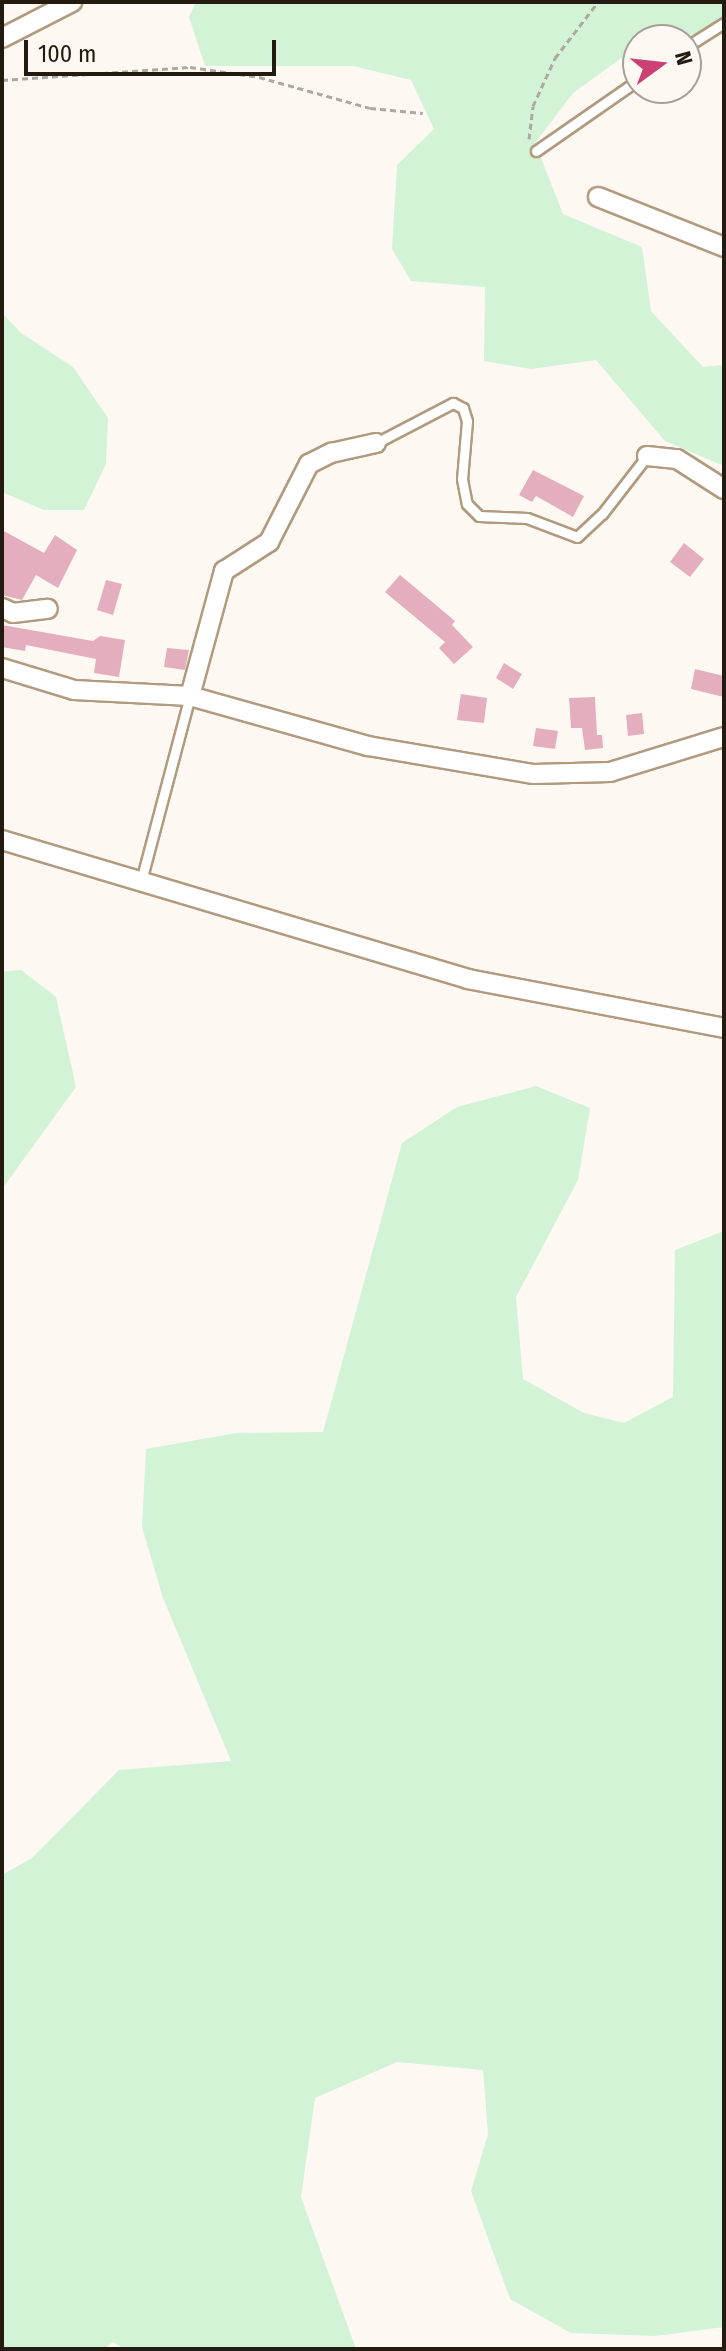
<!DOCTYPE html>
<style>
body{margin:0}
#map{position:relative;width:726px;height:2351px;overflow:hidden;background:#fdf8f2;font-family:"Fira Sans Condensed",sans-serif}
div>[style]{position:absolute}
.green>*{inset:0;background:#d2f3d6}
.building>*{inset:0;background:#e5aebf}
.path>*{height:3px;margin-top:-1.5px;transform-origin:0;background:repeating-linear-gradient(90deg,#afa8a1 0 6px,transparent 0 10px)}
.roads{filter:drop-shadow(2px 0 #b19a7d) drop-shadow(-2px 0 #b19a7d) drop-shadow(0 2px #b19a7d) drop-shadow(0 -2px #b19a7d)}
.lane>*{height:9px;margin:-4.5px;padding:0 4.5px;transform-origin:4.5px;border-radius:4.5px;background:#fff}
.street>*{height:18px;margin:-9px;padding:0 9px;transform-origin:9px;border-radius:9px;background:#fff}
span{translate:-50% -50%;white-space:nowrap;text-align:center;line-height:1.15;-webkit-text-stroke:6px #fdf8f2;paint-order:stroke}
.frame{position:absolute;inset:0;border:4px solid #241b10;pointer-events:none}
.north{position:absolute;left:622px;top:24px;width:80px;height:80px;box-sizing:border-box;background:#fdf8f2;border:2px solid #a6a098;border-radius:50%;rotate:75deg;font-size:22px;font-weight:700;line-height:32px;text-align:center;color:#241b10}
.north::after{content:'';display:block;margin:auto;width:28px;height:36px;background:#cc4175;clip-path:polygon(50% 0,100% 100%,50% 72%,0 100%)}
.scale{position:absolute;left:24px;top:40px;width:252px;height:36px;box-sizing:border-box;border:4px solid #241b10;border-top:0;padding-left:10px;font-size:24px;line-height:28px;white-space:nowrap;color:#241b10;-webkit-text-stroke:6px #fdf8f2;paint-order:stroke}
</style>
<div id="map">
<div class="green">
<i style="clip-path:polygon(196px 2px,724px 2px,724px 31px,638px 40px,638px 46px,573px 93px,535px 143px,563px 214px,642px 247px,651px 311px,703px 367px,724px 365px,724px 466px,665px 441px,596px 360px,531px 369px,484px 361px,485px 287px,411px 281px,392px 249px,397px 165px,434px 129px,411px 80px,353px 66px,205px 66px,189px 17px)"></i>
<i style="clip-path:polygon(2px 313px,21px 333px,73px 367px,108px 418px,106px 464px,84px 510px,44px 510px,2px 492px)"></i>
<i style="clip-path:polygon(21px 970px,56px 997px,76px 1087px,2px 1189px,2px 972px)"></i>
<i style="clip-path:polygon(536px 1086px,590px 1108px,578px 1180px,516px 1297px,523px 1379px,584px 1413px,624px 1423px,673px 1397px,675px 1250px,724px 1231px,724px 2327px,655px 2336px,571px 2333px,510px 2299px,471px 2191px,488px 2134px,483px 2070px,397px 2062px,315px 2098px,301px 2197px,356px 2349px,124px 2349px,113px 2342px,104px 2349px,2px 2349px,2px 1875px,32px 1858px,119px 1770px,231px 1761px,163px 1598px,142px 1527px,146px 1449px,236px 1433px,323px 1432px,402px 1143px,457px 1107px)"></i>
</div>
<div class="building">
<i style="clip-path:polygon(533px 470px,584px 496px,573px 517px,536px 496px,532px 502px,519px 495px)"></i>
<i style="clip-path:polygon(2px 530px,44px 553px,55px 535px,77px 550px,58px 588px,36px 575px,22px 600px,2px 595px)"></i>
<i style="clip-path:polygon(684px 543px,704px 559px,690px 577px,670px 562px)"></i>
<i style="clip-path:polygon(400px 575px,455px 621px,452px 625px,473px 647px,454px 664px,439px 648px,445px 642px,385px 592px)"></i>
<i style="clip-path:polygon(106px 580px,122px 584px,113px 615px,97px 610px)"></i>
<i style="clip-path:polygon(2px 625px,93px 641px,100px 636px,125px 640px,119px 677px,94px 673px,96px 659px,26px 645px,25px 651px,2px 647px)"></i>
<i style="clip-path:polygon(167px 648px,189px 650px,185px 670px,164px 667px)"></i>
<i style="clip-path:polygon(504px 663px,522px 674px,513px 689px,496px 678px)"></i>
<i style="clip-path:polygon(695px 669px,724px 676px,724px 697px,691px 689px)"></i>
<i style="clip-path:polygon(461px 694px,487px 698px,484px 723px,457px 720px)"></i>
<i style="clip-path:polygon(595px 697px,597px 735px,602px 735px,603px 748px,585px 750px,582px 728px,571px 728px,569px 698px)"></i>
<i style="clip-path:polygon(642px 713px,644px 734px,628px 736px,626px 715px)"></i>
<i style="clip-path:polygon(536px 728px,558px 731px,555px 749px,533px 746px)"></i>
</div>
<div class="path">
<i style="left:2px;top:80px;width:188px;rotate:-4deg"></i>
<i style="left:190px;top:67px;width:70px;rotate:8.2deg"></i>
<i style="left:259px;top:77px;width:115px;rotate:15.6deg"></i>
<i style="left:370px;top:108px;width:53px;rotate:5.4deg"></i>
<i style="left:529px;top:139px;width:33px;rotate:-83deg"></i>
<i style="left:533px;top:106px;width:53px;rotate:-65.4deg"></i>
<i style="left:555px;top:58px;width:71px;rotate:-52.5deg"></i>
</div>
<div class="roads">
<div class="lane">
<i style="left:686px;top:47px;width:45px;rotate:-32.3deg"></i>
<i style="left:536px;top:151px;width:124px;rotate:-34.8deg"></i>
<i style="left:376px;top:443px;width:87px;rotate:-27.5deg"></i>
<i style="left:453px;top:403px;width:11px;rotate:27deg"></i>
<i style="left:463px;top:408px;width:14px;rotate:73deg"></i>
<i style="left:467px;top:421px;width:58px;rotate:94.9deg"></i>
<i style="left:462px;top:479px;width:25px;rotate:79deg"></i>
<i style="left:467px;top:504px;width:17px;rotate:45deg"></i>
<i style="left:479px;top:516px;width:48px;rotate:2.4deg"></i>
<i style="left:527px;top:518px;width:53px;rotate:20.8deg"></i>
<i style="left:577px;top:537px;width:34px;rotate:-43deg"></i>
<i style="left:602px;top:514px;width:73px;rotate:-52.2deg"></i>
<i style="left:141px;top:881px;width:191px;rotate:-75.2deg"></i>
</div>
<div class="street">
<i style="left:2px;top:38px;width:79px;rotate:-27.2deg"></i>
<i style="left:598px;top:197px;width:136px;rotate:21.6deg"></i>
<i style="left:647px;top:456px;width:30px;rotate:6deg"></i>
<i style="left:677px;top:459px;width:56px;rotate:32.6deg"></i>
<i style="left:2px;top:608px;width:12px;rotate:24deg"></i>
<i style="left:13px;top:613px;width:35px;rotate:-7deg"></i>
<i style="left:2px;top:668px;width:75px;rotate:17deg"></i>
<i style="left:74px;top:690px;width:116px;rotate:3deg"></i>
<i style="left:190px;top:696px;width:185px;rotate:15.7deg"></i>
<i style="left:368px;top:746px;width:168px;rotate:9.6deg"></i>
<i style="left:534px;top:774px;width:76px;rotate:-1.5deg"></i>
<i style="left:610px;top:772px;width:119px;rotate:-17.1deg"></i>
<i style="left:190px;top:696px;width:130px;rotate:-74.8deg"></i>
<i style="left:224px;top:571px;width:54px;rotate:-32.8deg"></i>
<i style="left:269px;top:542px;width:88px;rotate:-62.9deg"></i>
<i style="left:309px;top:464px;width:25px;rotate:-27deg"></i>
<i style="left:331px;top:453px;width:46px;rotate:-12.5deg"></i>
<i style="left:2px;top:840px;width:486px;rotate:16.6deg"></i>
<i style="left:468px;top:979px;width:261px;rotate:10.8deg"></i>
</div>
</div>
<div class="frame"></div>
<div class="north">N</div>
<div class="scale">100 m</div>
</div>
